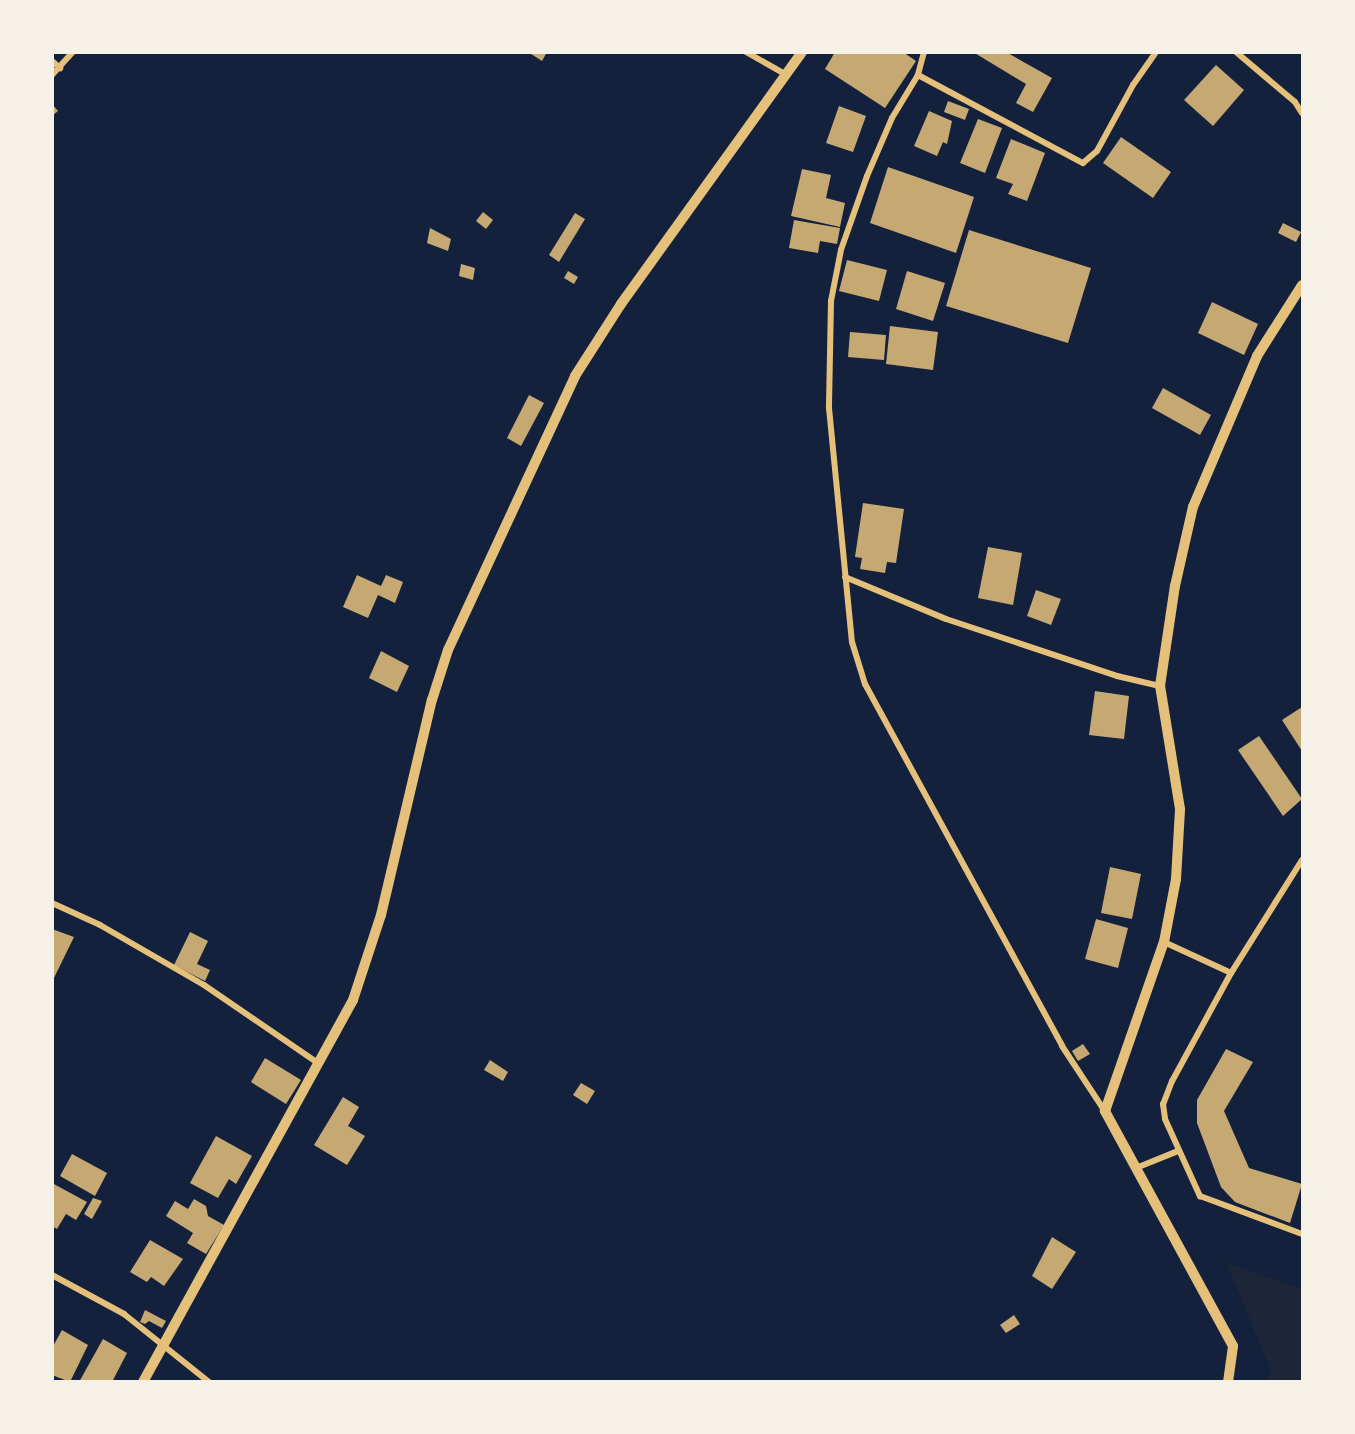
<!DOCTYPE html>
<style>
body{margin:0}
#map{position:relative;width:1355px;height:1434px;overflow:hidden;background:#14213d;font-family:Signika,sans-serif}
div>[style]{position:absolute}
.green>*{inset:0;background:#1d2539}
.building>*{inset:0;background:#c6a872}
.minor>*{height:6px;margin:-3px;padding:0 3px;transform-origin:3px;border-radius:3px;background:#e5c07b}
.tertiary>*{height:10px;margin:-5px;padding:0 5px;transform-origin:5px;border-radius:5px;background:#e5c07b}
span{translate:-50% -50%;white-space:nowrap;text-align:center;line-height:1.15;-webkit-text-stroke:4.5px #f6f1e7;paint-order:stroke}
.frame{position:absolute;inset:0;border:54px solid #f6f1e7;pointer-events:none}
</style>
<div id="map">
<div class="green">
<i style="clip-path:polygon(1226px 1262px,1302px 1290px,1302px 1381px,1264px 1381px,1272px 1373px)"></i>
</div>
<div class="building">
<i style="clip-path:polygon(528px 52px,547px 52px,542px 61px)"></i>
<i style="clip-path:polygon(835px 52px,903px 52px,916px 61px,885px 108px,825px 69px)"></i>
<i style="clip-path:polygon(973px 52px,1006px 52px,1052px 78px,1033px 112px,1016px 103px,1026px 84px)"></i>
<i style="clip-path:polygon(1216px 65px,1244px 90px,1213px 126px,1184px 100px)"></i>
<i style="clip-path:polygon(948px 101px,969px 109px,965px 120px,944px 112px)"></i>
<i style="clip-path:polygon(52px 104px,58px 111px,52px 116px)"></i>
<i style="clip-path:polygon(839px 106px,866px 116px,853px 152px,826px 143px)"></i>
<i style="clip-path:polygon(929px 111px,952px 121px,947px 144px,943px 142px,937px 156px,914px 146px)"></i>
<i style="clip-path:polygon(978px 119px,1002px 128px,985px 173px,960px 163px)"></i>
<i style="clip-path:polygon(1121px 137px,1171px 172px,1153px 198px,1103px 163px)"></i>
<i style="clip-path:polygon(1011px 139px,1045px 153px,1027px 201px,1008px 194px,1013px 184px,996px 178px)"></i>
<i style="clip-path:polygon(888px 167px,974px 197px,956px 253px,870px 223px)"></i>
<i style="clip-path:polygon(802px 169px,831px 175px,826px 198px,845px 203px,840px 227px,791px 216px)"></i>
<i style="clip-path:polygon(483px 212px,493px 220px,486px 229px,476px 221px)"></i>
<i style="clip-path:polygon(575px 213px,585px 219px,559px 262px,549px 255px)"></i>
<i style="clip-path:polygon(794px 220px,840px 228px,837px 244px,820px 241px,818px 253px,789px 248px)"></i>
<i style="clip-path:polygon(1283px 223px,1301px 232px,1296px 242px,1278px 233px)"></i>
<i style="clip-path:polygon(430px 228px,451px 239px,448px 251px,427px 243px)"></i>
<i style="clip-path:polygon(969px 230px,1091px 268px,1068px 343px,946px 306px)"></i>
<i style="clip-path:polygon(847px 260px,887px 270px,879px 301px,839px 291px)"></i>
<i style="clip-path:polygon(461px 264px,475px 268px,473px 280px,459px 276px)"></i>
<i style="clip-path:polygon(568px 271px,578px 277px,574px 284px,564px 278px)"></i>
<i style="clip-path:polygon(907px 271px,945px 283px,933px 321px,896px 309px)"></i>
<i style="clip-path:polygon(1212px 302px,1258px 324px,1244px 355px,1198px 333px)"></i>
<i style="clip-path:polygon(890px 326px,938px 332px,933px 370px,886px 364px)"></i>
<i style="clip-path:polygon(850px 332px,886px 335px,884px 360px,848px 357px)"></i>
<i style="clip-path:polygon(1163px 388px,1211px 415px,1200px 435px,1152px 408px)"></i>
<i style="clip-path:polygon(529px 395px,544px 403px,521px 446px,507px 438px)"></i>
<i style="clip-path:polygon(863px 503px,904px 509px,896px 563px,887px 562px,885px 573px,860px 569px,862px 558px,855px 557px)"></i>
<i style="clip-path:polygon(988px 547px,1022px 553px,1013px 605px,978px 598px)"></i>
<i style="clip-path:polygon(357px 575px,381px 586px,386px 575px,403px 582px,395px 603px,378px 595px,368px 618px,343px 607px)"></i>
<i style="clip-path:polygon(1036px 590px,1061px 599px,1051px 625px,1027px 616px)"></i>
<i style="clip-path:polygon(381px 651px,409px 666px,397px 692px,369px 678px)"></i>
<i style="clip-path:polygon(1095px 691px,1129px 696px,1124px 739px,1089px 735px)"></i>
<i style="clip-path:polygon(1302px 707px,1302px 751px,1282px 720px)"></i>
<i style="clip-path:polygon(1259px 736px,1302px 799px,1283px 816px,1238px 750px)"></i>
<i style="clip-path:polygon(1110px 867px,1141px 874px,1132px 919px,1101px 913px)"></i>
<i style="clip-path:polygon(1096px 919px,1128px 928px,1118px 968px,1085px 959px)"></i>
<i style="clip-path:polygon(52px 929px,74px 937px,52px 982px)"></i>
<i style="clip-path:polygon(190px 932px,208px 941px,197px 964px,210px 970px,205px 981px,174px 965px)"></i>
<i style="clip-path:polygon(1083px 1044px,1090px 1054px,1078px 1061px,1072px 1051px)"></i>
<i style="clip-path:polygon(1226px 1049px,1253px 1062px,1224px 1111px,1249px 1168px,1302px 1184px,1290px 1223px,1235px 1202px,1221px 1187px,1197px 1123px,1197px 1100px)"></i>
<i style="clip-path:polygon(265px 1058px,301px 1080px,286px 1104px,251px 1082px)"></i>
<i style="clip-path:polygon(490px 1060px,508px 1072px,503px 1081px,484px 1070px)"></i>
<i style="clip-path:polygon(581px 1083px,595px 1091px,587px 1104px,573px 1095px)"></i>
<i style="clip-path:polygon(343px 1097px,359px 1107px,348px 1126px,365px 1136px,347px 1165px,314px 1145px)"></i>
<i style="clip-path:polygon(216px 1136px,252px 1156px,236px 1184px,229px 1179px,218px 1198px,190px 1183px)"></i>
<i style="clip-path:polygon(72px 1154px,107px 1173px,95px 1196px,60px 1176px)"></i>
<i style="clip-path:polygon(52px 1183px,87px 1202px,76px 1220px,66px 1214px,57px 1229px,52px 1226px)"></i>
<i style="clip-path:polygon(93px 1198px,102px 1201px,92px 1219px,84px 1214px)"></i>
<i style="clip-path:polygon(194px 1199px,206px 1206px,208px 1216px,224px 1225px,206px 1254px,187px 1243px,193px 1233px,166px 1216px,175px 1201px,188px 1209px)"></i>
<i style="clip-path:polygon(1052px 1237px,1076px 1252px,1052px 1289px,1032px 1276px)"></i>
<i style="clip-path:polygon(150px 1240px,183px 1259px,164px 1286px,151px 1277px,147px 1282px,130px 1272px)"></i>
<i style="clip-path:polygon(145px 1310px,166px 1321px,162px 1328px,149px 1321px,145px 1324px,140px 1322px)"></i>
<i style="clip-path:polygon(1014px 1315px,1020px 1324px,1006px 1333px,1000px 1325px)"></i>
<i style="clip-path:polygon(62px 1330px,88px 1345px,70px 1382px,52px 1375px,52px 1348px)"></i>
<i style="clip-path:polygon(103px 1339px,127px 1353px,112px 1382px,79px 1382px)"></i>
</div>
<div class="minor">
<i style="left:746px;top:52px;width:45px;rotate:29.4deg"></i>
<i style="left:924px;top:52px;width:24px;rotate:105deg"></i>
<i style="left:918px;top:75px;width:50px;rotate:121.2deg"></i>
<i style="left:892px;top:118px;width:63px;rotate:113.3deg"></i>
<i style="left:867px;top:176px;width:78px;rotate:109.4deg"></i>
<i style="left:841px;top:250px;width:52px;rotate:101.1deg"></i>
<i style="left:831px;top:301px;width:107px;rotate:91.1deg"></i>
<i style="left:829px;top:408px;width:235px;rotate:84.4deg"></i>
<i style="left:852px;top:642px;width:44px;rotate:72.8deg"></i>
<i style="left:865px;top:684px;width:412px;rotate:61.4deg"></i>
<i style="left:1062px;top:1046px;width:77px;rotate:56.7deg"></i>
<i style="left:1236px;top:52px;width:77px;rotate:40.3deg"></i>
<i style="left:1295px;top:102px;width:13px;rotate:58deg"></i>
<i style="left:52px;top:61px;width:11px;rotate:41deg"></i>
<i style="left:52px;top:75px;width:31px;rotate:-48deg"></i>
<i style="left:918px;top:75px;width:187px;rotate:28.1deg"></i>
<i style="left:1083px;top:163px;width:18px;rotate:-41deg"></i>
<i style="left:1097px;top:151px;width:75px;rotate:-61.4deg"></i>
<i style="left:1133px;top:85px;width:40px;rotate:-55.1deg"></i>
<i style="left:845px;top:577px;width:109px;rotate:22.6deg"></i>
<i style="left:946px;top:619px;width:180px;rotate:18.4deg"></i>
<i style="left:1117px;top:676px;width:44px;rotate:13.1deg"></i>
<i style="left:1302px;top:860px;width:133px;rotate:122.1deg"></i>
<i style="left:1231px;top:973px;width:123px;rotate:118.6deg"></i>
<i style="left:1172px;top:1081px;width:25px;rotate:111deg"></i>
<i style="left:1163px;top:1104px;width:15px;rotate:82deg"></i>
<i style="left:1165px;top:1119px;width:85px;rotate:65.6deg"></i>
<i style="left:1200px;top:1196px;width:109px;rotate:20.4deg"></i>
<i style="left:52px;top:903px;width:53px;rotate:24.6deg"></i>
<i style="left:100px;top:925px;width:120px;rotate:30deg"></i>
<i style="left:204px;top:985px;width:138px;rotate:34.4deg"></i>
<i style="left:1164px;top:942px;width:74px;rotate:24.8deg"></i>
<i style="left:1136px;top:1168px;width:45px;rotate:-22deg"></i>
<i style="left:52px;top:1275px;width:82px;rotate:28.4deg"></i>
<i style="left:124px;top:1314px;width:109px;rotate:38.7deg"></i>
</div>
<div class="tertiary">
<i style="left:143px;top:1382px;width:436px;rotate:-61.2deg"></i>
<i style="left:353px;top:1000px;width:89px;rotate:-71.8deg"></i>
<i style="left:381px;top:915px;width:221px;rotate:-76.7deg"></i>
<i style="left:432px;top:700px;width:52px;rotate:-72.3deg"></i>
<i style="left:448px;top:650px;width:302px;rotate:-65.1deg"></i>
<i style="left:575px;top:376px;width:85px;rotate:-57.4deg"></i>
<i style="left:621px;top:304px;width:310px;rotate:-54.3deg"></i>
<i style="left:1228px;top:1382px;width:36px;rotate:-82deg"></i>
<i style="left:1233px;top:1346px;width:268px;rotate:-118.6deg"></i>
<i style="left:1105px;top:1111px;width:179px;rotate:-70.8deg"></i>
<i style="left:1164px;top:942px;width:64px;rotate:-79.2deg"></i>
<i style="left:1176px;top:879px;width:70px;rotate:-86.7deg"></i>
<i style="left:1180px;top:809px;width:125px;rotate:-99.2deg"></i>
<i style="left:1160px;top:686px;width:101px;rotate:-81.5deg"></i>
<i style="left:1175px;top:586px;width:81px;rotate:-77.2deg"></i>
<i style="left:1193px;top:507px;width:164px;rotate:-67deg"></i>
<i style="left:1257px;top:356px;width:84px;rotate:-57.6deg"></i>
</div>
<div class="frame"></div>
</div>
